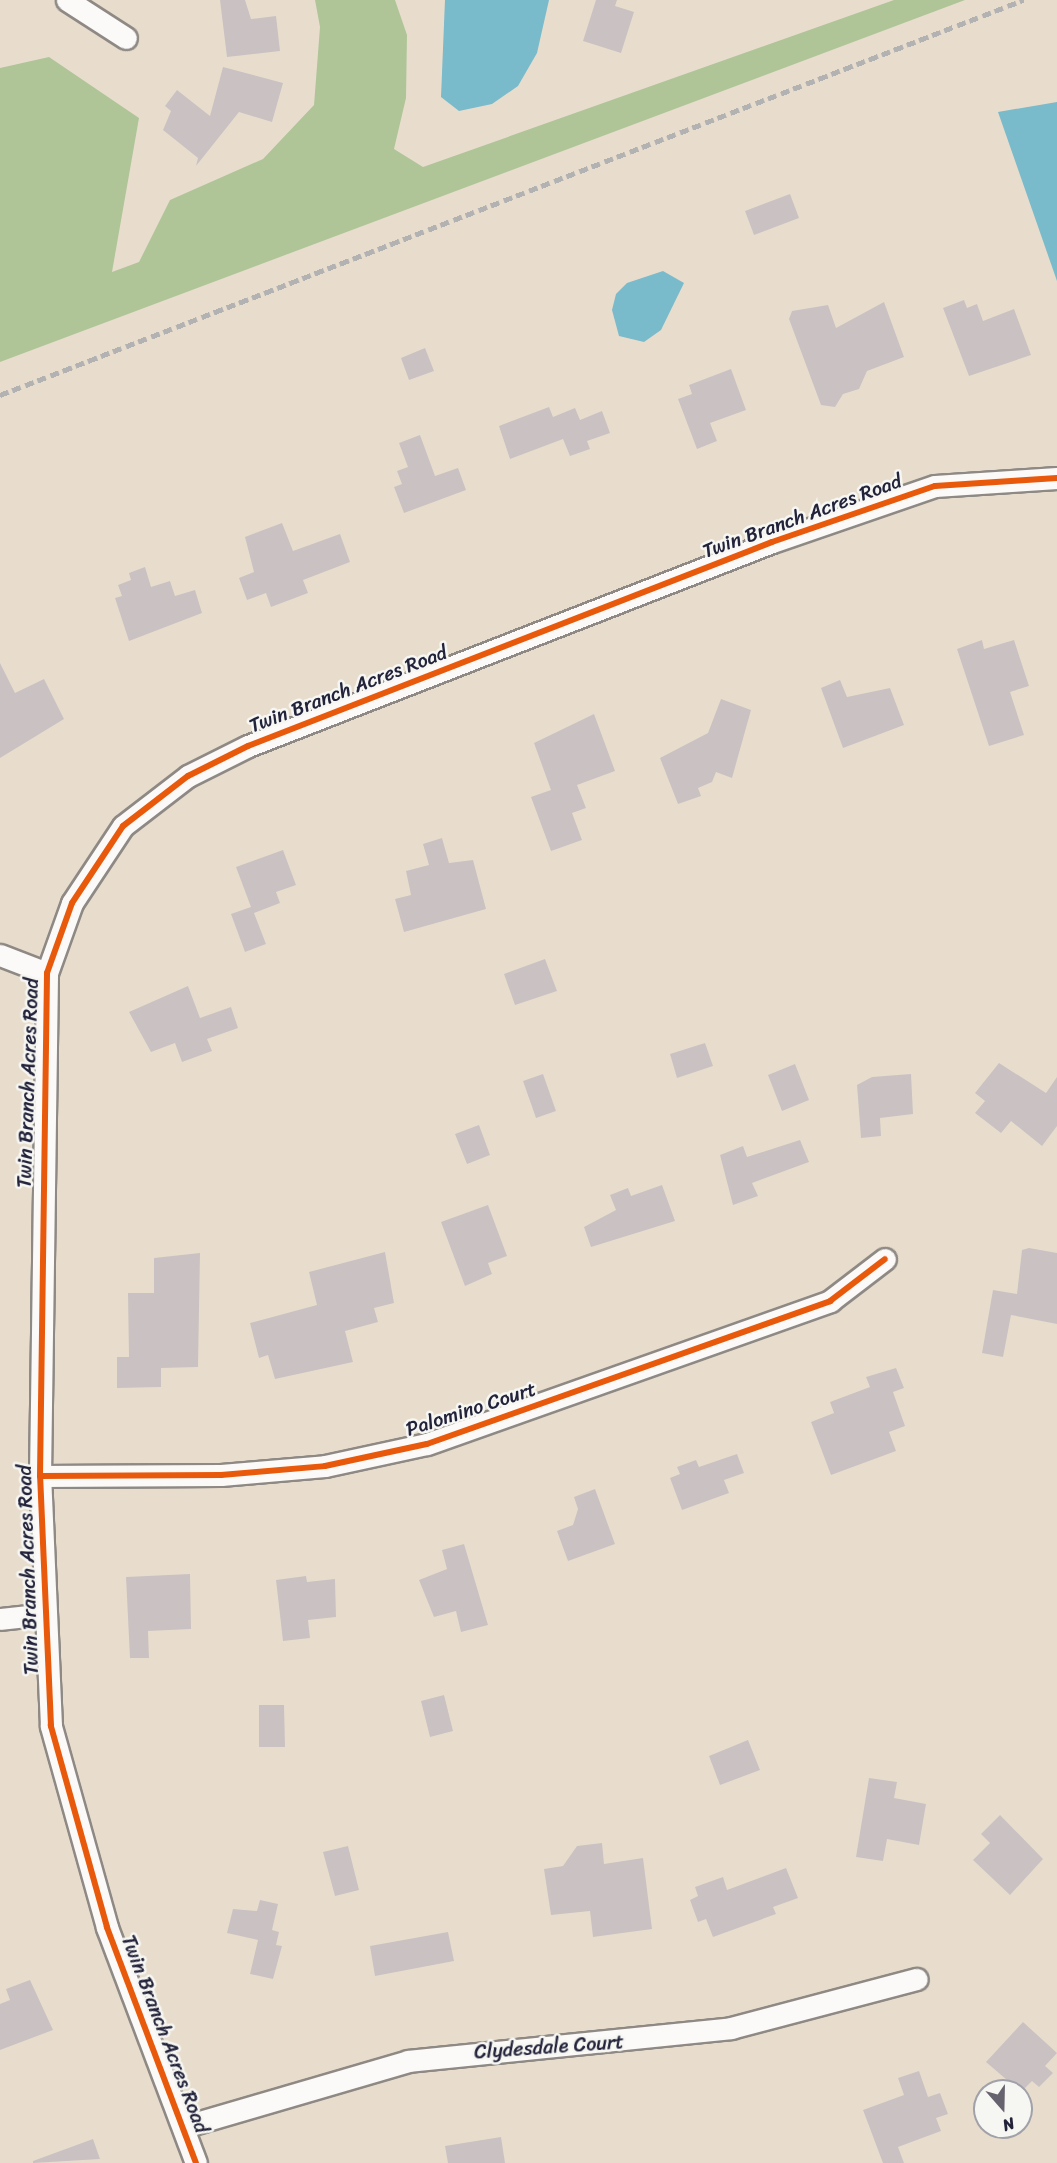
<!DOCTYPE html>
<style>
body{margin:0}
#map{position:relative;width:1057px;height:2163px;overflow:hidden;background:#e8ddcd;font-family:Sriracha,sans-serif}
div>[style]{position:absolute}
.forest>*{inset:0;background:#afc598}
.water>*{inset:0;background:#79bacb}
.building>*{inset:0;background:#cac2c2}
.roads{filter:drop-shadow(2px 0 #8e8984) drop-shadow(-2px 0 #8e8984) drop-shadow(0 2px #8e8984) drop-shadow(0 -2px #8e8984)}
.minor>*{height:21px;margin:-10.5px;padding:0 10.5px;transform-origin:10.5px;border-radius:10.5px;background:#fcfaf8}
.rail>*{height:4.5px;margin-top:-2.25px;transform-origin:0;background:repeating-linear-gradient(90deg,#b3b2b3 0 9px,transparent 0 13.5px)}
.cycleway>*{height:6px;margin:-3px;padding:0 3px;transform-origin:3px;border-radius:3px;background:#e8590c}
span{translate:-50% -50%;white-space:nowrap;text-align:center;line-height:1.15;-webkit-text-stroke:5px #f6f6f2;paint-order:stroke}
.street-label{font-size:20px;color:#22223b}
.north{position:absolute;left:973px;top:2079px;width:60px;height:60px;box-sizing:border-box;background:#f6f6f2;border:2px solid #a1a1a9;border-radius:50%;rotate:160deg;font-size:16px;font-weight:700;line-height:24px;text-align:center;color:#22223b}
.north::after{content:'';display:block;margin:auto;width:21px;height:27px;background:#67636e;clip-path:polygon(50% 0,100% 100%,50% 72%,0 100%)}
</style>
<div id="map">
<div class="forest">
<i style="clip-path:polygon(315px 0,395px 0,407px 35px,406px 98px,394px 149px,423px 167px,894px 0,965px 0,0 362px,0 68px,49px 57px,139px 118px,112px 272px,139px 262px,170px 200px,263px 159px,314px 105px,320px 27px)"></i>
</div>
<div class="water">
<i style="clip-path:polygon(445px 0,549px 0,537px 53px,518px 86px,492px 104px,459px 111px,441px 97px)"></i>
<i style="clip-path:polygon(1057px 102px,1057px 281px,998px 112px)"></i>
<i style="clip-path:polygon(663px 271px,684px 283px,661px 330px,644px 342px,619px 336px,612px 310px,616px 294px,627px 283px)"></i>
</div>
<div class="building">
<i style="clip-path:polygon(220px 0,245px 0,251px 19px,276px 16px,280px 51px,227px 57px)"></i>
<i style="clip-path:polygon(596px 0,617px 0,615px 6px,634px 12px,621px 53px,583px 41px)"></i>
<i style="clip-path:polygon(223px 67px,283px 83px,272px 122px,239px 112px,196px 166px,198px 158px,163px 130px,171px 111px,165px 106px,177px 90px,210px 116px)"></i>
<i style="clip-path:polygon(790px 194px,799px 218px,754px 235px,745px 211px)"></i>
<i style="clip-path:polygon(964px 300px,967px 308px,977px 304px,983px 321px,1014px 309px,1031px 355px,969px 376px,943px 308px)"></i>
<i style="clip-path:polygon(884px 302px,904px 357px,867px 371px,859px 389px,843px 394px,835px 407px,821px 405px,789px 319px,792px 311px,828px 305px,836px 328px)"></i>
<i style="clip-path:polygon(425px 348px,434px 371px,409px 380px,401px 358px)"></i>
<i style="clip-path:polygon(731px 369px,746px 410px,710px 423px,717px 441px,697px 449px,678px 399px,692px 394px,689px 385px)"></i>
<i style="clip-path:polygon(549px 407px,553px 417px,575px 408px,580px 420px,602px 411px,610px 433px,587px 441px,590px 449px,570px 456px,563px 439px,510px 459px,499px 426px)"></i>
<i style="clip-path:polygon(420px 435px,435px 476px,458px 468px,466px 490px,404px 513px,394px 487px,402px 484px,397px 471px,408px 467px,399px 443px)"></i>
<i style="clip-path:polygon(282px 523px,293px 551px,340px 534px,350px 562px,303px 580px,308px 593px,271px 607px,266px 593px,247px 600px,239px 578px,254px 572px,245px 537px)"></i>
<i style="clip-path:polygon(145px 567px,151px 587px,170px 581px,175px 596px,195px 590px,202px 613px,129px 641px,115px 598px,122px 596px,118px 585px,131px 580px,129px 573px)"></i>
<i style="clip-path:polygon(982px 640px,984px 649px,1014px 640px,1029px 686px,1010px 692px,1024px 735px,989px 746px,957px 649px)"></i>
<i style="clip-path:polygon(0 663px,15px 693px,44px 679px,64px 719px,0 758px)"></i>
<i style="clip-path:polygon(840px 680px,847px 697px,890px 688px,904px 725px,843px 748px,821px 688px)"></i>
<i style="clip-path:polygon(721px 699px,751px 710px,732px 778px,716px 772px,712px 782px,698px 788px,701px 796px,678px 804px,660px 758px,708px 733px)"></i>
<i style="clip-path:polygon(594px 714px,615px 771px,577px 785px,586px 808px,572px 813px,582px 840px,551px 851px,531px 797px,551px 790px,534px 743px)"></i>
<i style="clip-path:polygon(442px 838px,449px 863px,473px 860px,486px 909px,404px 932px,395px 899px,411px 895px,406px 871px,429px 865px,423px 844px)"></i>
<i style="clip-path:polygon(283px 850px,296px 885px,276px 892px,280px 903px,254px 913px,266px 944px,245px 952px,231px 914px,251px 907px,236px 867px)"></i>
<i style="clip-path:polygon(545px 959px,557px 991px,515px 1005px,504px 974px)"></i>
<i style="clip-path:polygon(188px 986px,200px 1018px,231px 1007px,238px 1028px,207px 1039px,212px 1051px,182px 1062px,175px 1043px,151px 1052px,129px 1012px)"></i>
<i style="clip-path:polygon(705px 1043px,713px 1066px,677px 1078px,670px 1054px)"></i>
<i style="clip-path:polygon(999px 1063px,1046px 1093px,1057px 1077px,1057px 1126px,1042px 1146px,1011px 1121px,1001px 1133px,975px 1113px,985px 1101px,975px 1093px)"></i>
<i style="clip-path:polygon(795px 1064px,809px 1100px,782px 1111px,768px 1075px)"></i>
<i style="clip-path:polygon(543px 1074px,556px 1111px,536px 1118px,523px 1081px)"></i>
<i style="clip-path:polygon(911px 1074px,913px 1114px,880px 1118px,881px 1136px,861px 1138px,857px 1085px,872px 1077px)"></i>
<i style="clip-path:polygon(479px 1125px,490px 1155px,467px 1164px,455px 1134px)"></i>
<i style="clip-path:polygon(800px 1140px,809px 1162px,752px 1183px,758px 1196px,733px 1205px,720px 1155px,743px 1146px,747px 1157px)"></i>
<i style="clip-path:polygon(662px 1185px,675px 1221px,591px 1247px,584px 1227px,616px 1210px,610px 1195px,628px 1188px,631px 1196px)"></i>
<i style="clip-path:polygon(488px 1205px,507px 1256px,488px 1263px,492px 1274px,465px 1286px,441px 1222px)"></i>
<i style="clip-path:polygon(1029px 1248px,1057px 1253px,1057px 1324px,1011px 1315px,1003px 1357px,982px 1353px,993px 1290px,1017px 1294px,1022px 1250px)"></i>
<i style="clip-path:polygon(385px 1252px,394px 1303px,374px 1308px,378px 1322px,345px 1331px,353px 1362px,275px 1379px,268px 1355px,259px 1358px,250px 1323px,317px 1305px,309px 1272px)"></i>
<i style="clip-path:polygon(200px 1253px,198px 1367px,161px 1368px,161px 1387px,117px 1388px,117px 1357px,129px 1357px,128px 1293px,154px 1293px,154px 1258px)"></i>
<i style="clip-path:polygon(896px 1368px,904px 1388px,893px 1392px,905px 1426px,889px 1432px,896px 1451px,831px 1475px,811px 1422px,834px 1413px,830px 1402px,870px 1387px,866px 1377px)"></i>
<i style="clip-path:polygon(737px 1454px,744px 1473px,724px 1480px,729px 1493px,682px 1510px,670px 1478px,680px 1474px,677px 1467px,696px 1460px,699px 1467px)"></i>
<i style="clip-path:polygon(595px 1489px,615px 1544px,568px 1561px,557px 1531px,573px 1525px,578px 1509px,574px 1497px)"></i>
<i style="clip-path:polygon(464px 1544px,488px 1625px,461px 1632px,456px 1611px,434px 1617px,419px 1580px,447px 1569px,442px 1550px)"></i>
<i style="clip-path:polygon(190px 1574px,191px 1629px,148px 1631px,149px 1658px,130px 1658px,126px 1577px)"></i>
<i style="clip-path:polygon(306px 1576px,307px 1582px,335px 1579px,336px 1617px,308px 1620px,310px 1638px,283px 1641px,276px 1580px)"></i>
<i style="clip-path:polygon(444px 1695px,453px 1731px,430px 1737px,421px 1701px)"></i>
<i style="clip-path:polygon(259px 1705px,284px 1705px,285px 1747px,259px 1747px)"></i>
<i style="clip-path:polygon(748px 1740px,760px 1770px,720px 1785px,709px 1756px)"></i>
<i style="clip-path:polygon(869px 1778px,897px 1782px,894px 1798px,926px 1804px,919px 1845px,887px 1839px,883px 1861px,856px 1857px)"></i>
<i style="clip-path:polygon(1000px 1815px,1043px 1859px,1010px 1895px,973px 1860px,990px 1843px,981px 1834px)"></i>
<i style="clip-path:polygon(602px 1843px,604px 1864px,643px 1858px,652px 1929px,593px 1937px,590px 1911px,551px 1915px,544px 1869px,563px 1866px,577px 1846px)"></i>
<i style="clip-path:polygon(348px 1846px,359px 1890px,335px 1896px,323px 1852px)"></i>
<i style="clip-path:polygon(786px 1868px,798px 1898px,773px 1907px,776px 1914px,713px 1937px,706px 1919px,698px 1922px,690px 1900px,698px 1896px,695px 1887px,723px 1877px,727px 1890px)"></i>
<i style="clip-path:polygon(260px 1900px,278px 1904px,272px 1930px,279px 1932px,276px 1945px,282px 1946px,273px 1979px,250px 1974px,258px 1940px,227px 1933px,233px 1909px,257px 1911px)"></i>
<i style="clip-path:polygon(448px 1932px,454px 1961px,375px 1976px,370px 1946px)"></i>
<i style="clip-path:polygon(30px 1980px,53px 2030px,0 2050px,0 2004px,10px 2000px,6px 1989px)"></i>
<i style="clip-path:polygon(1023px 2022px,1057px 2053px,1045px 2066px,1053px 2073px,1039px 2087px,1032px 2081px,1021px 2092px,986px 2062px)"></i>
<i style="clip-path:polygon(919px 2071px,928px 2097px,940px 2093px,948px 2114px,936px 2118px,941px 2131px,898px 2147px,904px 2163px,883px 2163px,863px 2110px,904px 2095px,898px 2078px)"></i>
<i style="clip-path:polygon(501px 2137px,505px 2163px,448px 2163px,445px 2146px)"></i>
<i style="clip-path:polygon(93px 2139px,100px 2159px,33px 2163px,33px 2161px)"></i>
</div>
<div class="roads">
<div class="minor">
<i style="left:67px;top:0;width:70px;rotate:32.8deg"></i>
<i style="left:0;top:955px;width:50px;rotate:21deg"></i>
<i style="left:40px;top:1476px;width:181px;rotate:-0.3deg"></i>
<i style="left:221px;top:1475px;width:104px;rotate:-4.9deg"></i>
<i style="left:325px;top:1466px;width:104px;rotate:-12.2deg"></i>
<i style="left:427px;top:1444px;width:428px;rotate:-19.5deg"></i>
<i style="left:830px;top:1301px;width:69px;rotate:-37.4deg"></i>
<i style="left:0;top:1619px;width:46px;rotate:-6.2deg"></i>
<i style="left:183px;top:2127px;width:234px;rotate:-16.3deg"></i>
<i style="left:408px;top:2061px;width:325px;rotate:-5.8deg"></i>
<i style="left:731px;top:2028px;width:192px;rotate:-14.8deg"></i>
<i style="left:196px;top:2163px;width:252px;rotate:-110.7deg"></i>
<i style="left:107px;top:1927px;width:209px;rotate:-105.6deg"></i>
<i style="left:51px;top:1726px;width:250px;rotate:-92.5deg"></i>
<i style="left:40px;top:1476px;width:503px;rotate:-89.2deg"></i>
<i style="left:47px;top:973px;width:74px;rotate:-70.3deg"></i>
<i style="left:72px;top:903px;width:92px;rotate:-56.5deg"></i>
<i style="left:123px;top:826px;width:82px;rotate:-37.6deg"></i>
<i style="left:188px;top:776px;width:67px;rotate:-26.6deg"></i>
<i style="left:248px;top:746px;width:562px;rotate:-21.27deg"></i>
<i style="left:772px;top:542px;width:172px;rotate:-19deg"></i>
<i style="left:935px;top:486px;width:122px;rotate:-3.8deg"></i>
</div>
</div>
<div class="rail">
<i style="left:0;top:395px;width:1097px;rotate:-21.11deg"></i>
</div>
<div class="cycleway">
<i style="left:40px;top:1476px;width:181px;rotate:-0.3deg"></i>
<i style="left:221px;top:1475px;width:104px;rotate:-4.9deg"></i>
<i style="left:325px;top:1466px;width:104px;rotate:-12.2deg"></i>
<i style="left:427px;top:1444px;width:428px;rotate:-19.5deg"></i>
<i style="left:830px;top:1301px;width:69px;rotate:-37.4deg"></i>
<i style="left:196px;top:2163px;width:252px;rotate:-110.7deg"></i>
<i style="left:107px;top:1927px;width:209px;rotate:-105.6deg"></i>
<i style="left:51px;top:1726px;width:250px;rotate:-92.5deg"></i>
<i style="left:40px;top:1476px;width:503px;rotate:-89.2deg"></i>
<i style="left:47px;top:973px;width:74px;rotate:-70.3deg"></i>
<i style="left:72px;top:903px;width:92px;rotate:-56.5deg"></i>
<i style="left:123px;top:826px;width:82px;rotate:-37.6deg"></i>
<i style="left:188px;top:776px;width:67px;rotate:-26.6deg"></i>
<i style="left:248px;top:746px;width:562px;rotate:-21.27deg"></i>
<i style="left:772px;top:542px;width:172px;rotate:-19deg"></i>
<i style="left:935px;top:486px;width:122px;rotate:-3.8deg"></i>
</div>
<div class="street-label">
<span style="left:802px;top:516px;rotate:-20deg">Twin Branch Acres Road</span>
<span style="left:348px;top:689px;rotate:-21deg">Twin Branch Acres Road</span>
<span style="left:28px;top:1083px;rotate:-88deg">Twin Branch Acres Road</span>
<span style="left:471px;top:1409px;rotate:-18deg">Palomino Court</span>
<span style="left:28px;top:1570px;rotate:-92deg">Twin Branch Acres Road</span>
<span style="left:165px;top:2034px;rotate:69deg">Twin Branch Acres Road</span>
<span style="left:549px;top:2047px;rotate:-4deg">Clydesdale Court</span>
</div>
<div class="north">N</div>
</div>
